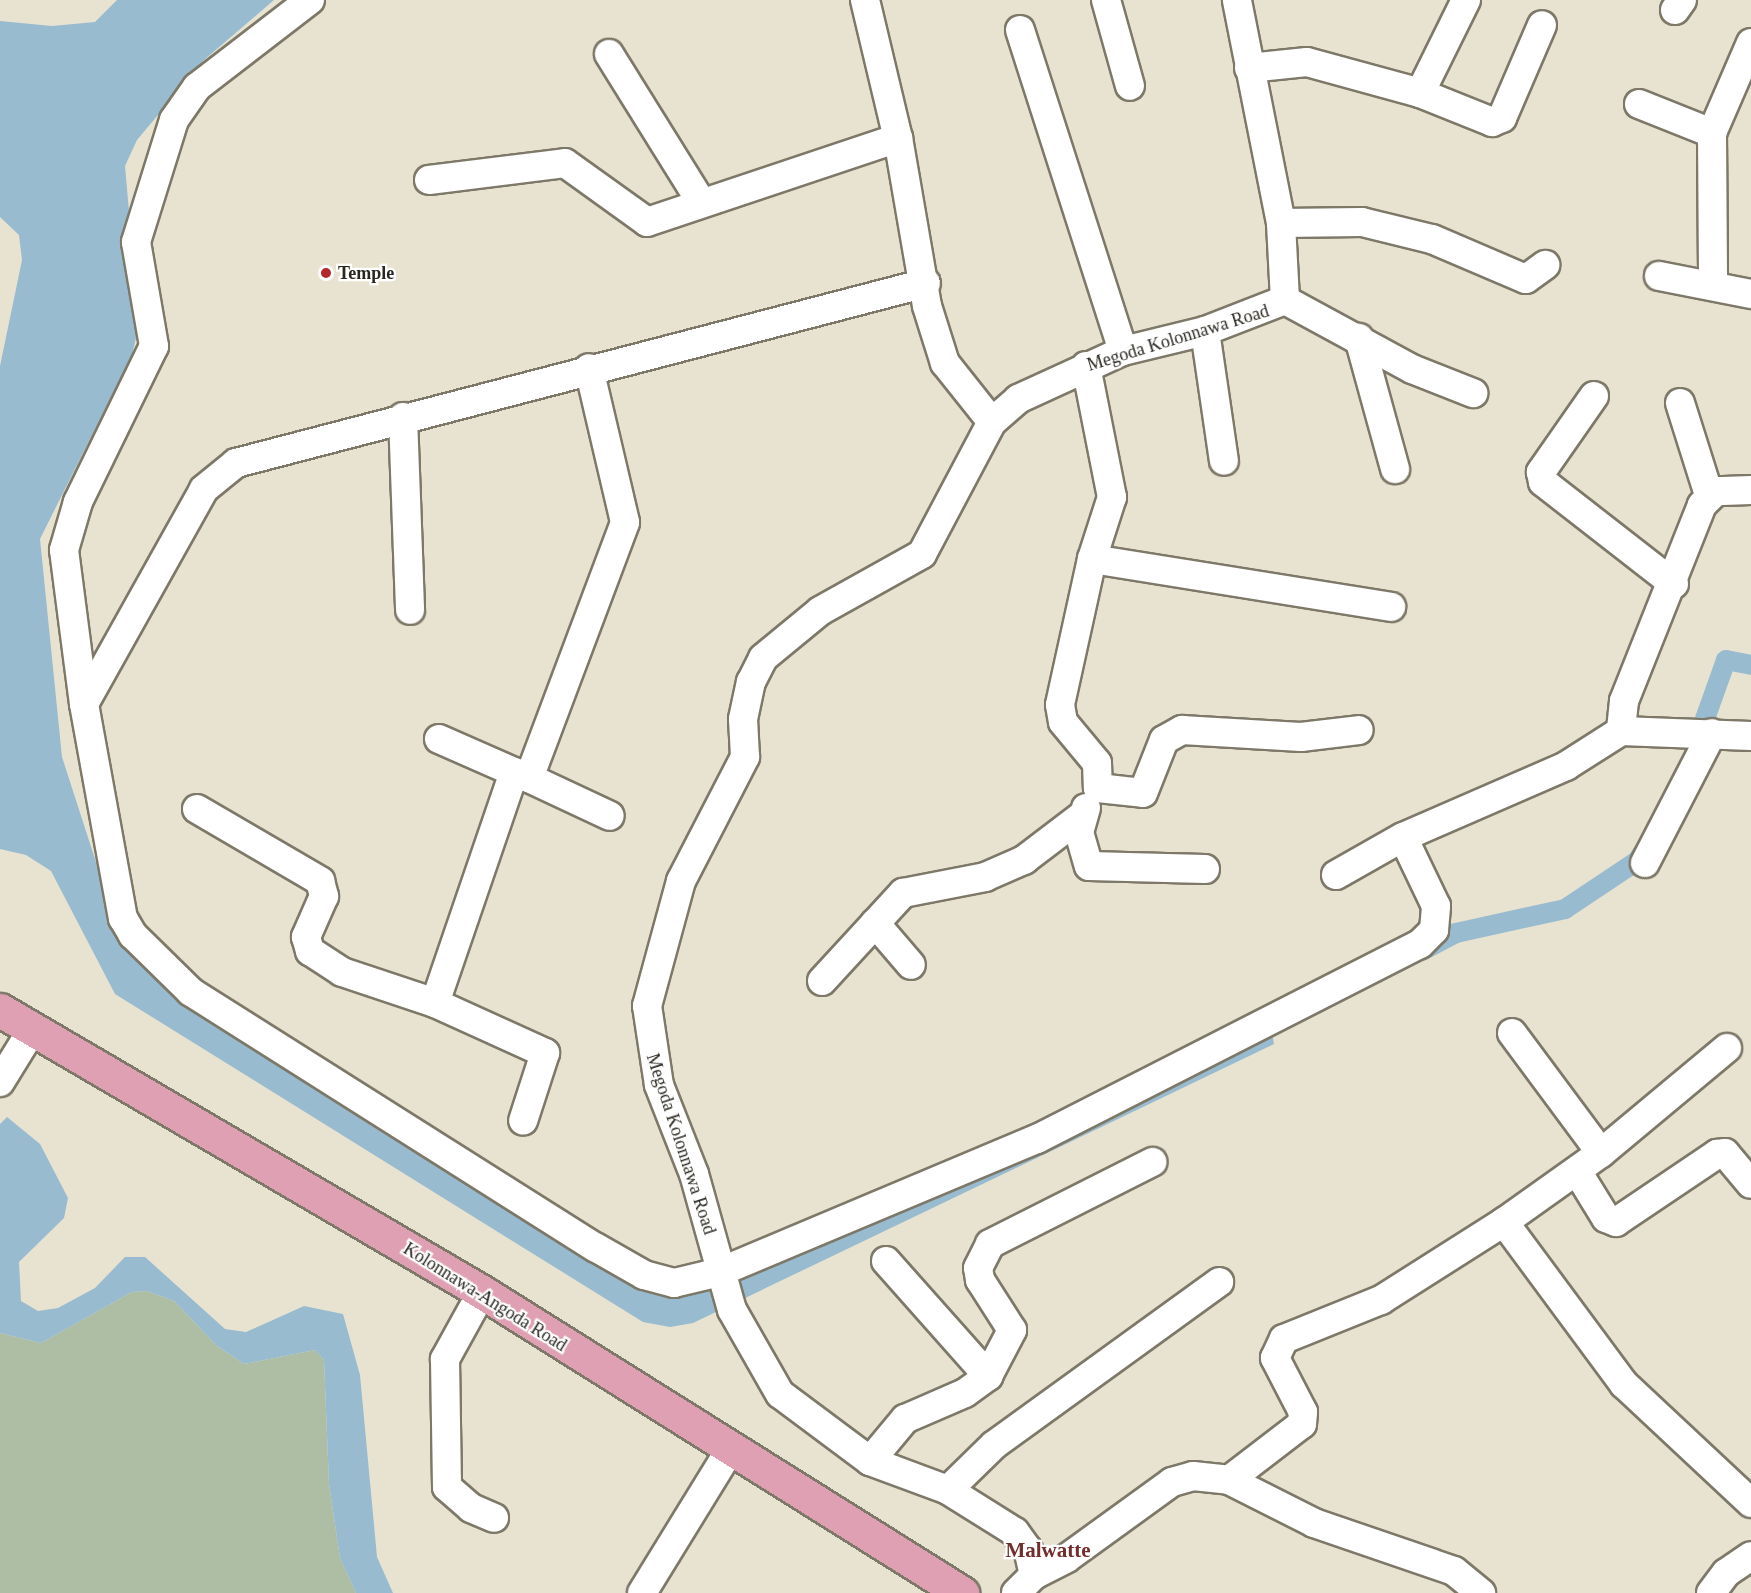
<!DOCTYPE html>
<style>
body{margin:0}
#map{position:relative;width:1751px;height:1593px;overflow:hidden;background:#e8e3d0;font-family:"Times New Roman",serif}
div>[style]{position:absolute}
.green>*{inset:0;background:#adbea5}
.water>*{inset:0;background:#98bbd0}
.canal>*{height:20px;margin:-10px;padding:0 10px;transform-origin:10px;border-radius:10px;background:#98bbd0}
.roads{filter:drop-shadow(2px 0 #7d7868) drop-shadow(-2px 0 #7d7868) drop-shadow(0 2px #7d7868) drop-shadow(0 -2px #7d7868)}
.minor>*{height:28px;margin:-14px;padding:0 14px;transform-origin:14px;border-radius:14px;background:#fff}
.major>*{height:33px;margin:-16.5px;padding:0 16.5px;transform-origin:16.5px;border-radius:16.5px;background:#dea0b2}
.dots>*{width:16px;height:16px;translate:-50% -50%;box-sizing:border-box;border:3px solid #fff;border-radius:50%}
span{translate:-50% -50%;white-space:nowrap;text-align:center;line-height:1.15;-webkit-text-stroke:4.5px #fff;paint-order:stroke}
.poi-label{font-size:18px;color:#292720;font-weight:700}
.left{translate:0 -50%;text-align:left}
.street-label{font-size:18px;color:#292720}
.quarter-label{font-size:21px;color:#732d2b;font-weight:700}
</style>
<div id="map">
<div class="green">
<i style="clip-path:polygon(147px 1291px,174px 1301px,217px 1346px,244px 1364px,315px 1350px,324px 1360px,329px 1484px,340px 1558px,356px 1593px,0 1593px,0 1333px,41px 1343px,132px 1292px)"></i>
</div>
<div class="water">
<i style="clip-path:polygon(117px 0,274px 0,204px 60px,137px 140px,125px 166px,139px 325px,132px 355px,40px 539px,62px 757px,116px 924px,134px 958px,231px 1026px,671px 1294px,1272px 1033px,1274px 1044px,693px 1323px,670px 1327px,643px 1322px,115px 994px,51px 871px,26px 855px,0 849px,0 366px,22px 260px,19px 235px,0 217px,0 21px,52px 26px,95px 22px)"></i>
<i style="clip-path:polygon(7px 1117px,40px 1144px,68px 1198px,64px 1218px,19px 1262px,21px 1301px,38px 1311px,58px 1308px,95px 1288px,125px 1257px,145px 1257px,225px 1329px,246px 1332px,304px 1306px,343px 1314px,360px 1375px,377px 1557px,393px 1593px,356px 1593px,340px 1558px,329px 1484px,324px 1360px,315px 1350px,244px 1364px,217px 1346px,174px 1301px,147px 1291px,132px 1292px,41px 1343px,0 1333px,0 1124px)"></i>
</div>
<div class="canal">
<i style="left:1696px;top:744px;width:89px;rotate:-70.3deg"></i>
<i style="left:1726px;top:660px;width:25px;rotate:11deg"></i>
<i style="left:1422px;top:951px;width:38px;rotate:-28deg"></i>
<i style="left:1456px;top:933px;width:112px;rotate:-12.4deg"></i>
<i style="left:1565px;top:909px;width:87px;rotate:-33.7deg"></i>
<i style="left:1637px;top:861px;width:18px;rotate:-56deg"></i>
</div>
<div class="roads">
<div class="minor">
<i style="left:310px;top:0;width:143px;rotate:142.4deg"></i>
<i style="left:197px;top:87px;width:40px;rotate:124.9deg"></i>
<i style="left:174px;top:120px;width:128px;rotate:107.3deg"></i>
<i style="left:136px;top:242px;width:106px;rotate:80.2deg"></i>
<i style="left:154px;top:346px;width:174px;rotate:116deg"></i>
<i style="left:78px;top:502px;width:50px;rotate:106.3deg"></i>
<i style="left:64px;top:550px;width:155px;rotate:82.6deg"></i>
<i style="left:84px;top:704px;width:218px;rotate:79.7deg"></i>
<i style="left:123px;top:918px;width:20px;rotate:60deg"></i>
<i style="left:133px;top:935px;width:81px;rotate:44.5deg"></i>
<i style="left:191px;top:992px;width:478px;rotate:32.3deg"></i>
<i style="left:595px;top:1247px;width:56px;rotate:29.7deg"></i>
<i style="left:644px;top:1275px;width:31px;rotate:15deg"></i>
<i style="left:674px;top:1283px;width:47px;rotate:-13.4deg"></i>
<i style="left:720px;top:1272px;width:344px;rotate:-22.8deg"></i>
<i style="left:1037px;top:1139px;width:430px;rotate:-27deg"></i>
<i style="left:1420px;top:944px;width:20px;rotate:-45deg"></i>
<i style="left:1434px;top:930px;width:24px;rotate:-85deg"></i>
<i style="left:1436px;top:906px;width:76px;rotate:-115.6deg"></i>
<i style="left:865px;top:0;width:142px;rotate:76.6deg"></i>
<i style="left:898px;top:138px;width:170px;rotate:80.2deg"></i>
<i style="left:927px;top:306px;width:60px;rotate:72.5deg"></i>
<i style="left:945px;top:363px;width:75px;rotate:51.5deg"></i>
<i style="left:1106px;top:0;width:89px;rotate:74.4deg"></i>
<i style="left:1466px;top:0;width:104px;rotate:116.3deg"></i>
<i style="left:1420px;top:93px;width:78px;rotate:21.9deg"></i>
<i style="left:1492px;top:122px;width:11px;rotate:-22deg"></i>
<i style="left:1502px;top:118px;width:101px;rotate:-66.7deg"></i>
<i style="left:1675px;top:10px;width:12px;rotate:-55deg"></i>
<i style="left:1020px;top:30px;width:337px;rotate:72.2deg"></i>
<i style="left:609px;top:54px;width:174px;rotate:58.1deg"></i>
<i style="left:1249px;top:68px;width:58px;rotate:-5.9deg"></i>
<i style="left:1307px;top:62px;width:117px;rotate:15.3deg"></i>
<i style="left:1639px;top:104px;width:79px;rotate:21.7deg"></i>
<i style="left:1712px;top:133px;width:98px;rotate:-66.6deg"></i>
<i style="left:1712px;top:133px;width:151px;rotate:89.6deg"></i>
<i style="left:429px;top:180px;width:137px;rotate:-7.1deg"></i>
<i style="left:565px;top:163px;width:101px;rotate:35.7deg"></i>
<i style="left:647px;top:222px;width:265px;rotate:-18.5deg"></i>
<i style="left:1281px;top:223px;width:81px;rotate:-0.7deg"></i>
<i style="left:1362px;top:222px;width:72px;rotate:13.7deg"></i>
<i style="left:1432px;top:239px;width:102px;rotate:23.1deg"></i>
<i style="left:1526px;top:279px;width:24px;rotate:-36deg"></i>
<i style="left:1659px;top:276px;width:94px;rotate:11.1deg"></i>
<i style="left:1285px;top:300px;width:145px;rotate:28.5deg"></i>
<i style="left:1412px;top:369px;width:66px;rotate:21.5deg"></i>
<i style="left:1205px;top:331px;width:131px;rotate:81.7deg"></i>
<i style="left:1359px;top:338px;width:136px;rotate:74.6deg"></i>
<i style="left:1086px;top:366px;width:134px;rotate:78.8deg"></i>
<i style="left:1112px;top:497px;width:65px;rotate:107.9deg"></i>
<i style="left:1092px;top:559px;width:149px;rotate:102.4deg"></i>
<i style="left:1060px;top:705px;width:17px;rotate:80deg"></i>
<i style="left:1063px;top:722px;width:53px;rotate:50.3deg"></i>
<i style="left:1097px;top:763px;width:25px;rotate:88deg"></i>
<i style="left:1098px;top:788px;width:45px;rotate:6.3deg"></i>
<i style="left:1143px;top:793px;width:57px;rotate:-68.4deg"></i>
<i style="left:1164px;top:740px;width:21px;rotate:-29deg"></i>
<i style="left:1182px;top:730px;width:119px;rotate:3.4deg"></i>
<i style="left:1301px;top:737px;width:58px;rotate:-6.9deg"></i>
<i style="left:1594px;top:396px;width:93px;rotate:124.9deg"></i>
<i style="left:1541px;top:472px;width:10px;rotate:79deg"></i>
<i style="left:1543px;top:482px;width:166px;rotate:37.9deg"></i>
<i style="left:1680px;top:403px;width:96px;rotate:72.5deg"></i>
<i style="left:403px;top:417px;width:193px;rotate:87.9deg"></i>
<i style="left:1751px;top:490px;width:35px;rotate:178deg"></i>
<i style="left:1716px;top:491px;width:20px;rotate:135deg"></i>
<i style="left:1702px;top:505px;width:211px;rotate:111.7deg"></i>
<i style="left:1624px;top:701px;width:30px;rotate:96deg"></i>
<i style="left:1621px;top:731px;width:130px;rotate:2.2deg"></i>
<i style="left:1092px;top:559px;width:303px;rotate:9.1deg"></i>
<i style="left:84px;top:704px;width:246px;rotate:-60.8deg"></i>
<i style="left:204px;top:489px;width:41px;rotate:-39.1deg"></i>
<i style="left:236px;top:463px;width:713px;rotate:-14.62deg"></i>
<i style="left:439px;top:739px;width:82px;rotate:23.7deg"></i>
<i style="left:529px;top:778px;width:89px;rotate:25.1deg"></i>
<i style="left:1086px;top:808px;width:25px;rotate:106deg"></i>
<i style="left:1079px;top:832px;width:35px;rotate:74deg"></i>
<i style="left:1089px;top:866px;width:116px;rotate:1.5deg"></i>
<i style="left:197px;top:809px;width:143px;rotate:30.3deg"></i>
<i style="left:320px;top:881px;width:16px;rotate:75deg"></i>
<i style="left:324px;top:896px;width:45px;rotate:113.7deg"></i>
<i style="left:306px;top:937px;width:15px;rotate:74deg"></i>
<i style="left:310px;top:951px;width:38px;rotate:33deg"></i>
<i style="left:342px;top:972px;width:98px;rotate:18.4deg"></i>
<i style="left:435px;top:1003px;width:244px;rotate:-71.1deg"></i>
<i style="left:514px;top:772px;width:16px;rotate:22deg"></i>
<i style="left:529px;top:778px;width:273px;rotate:-69.4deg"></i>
<i style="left:625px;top:522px;width:158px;rotate:-103.2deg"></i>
<i style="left:1645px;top:863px;width:146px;rotate:-62.7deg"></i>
<i style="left:1336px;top:875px;width:77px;rotate:-29.6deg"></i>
<i style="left:1403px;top:837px;width:178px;rotate:-23.5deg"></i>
<i style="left:1566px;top:766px;width:65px;rotate:-32.5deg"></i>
<i style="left:875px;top:923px;width:55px;rotate:49.4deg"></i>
<i style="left:822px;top:981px;width:120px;rotate:-47.4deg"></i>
<i style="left:903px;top:893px;width:84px;rotate:-11deg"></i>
<i style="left:985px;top:877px;width:43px;rotate:-23.6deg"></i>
<i style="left:1024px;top:860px;width:74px;rotate:-37.3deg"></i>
<i style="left:435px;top:1003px;width:121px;rotate:24.4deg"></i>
<i style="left:545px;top:1053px;width:71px;rotate:107.9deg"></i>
<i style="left:1512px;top:1033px;width:149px;rotate:53.4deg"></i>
<i style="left:0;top:1082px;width:61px;rotate:-58.4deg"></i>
<i style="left:1577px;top:1171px;width:55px;rotate:58.3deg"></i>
<i style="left:1606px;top:1218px;width:11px;rotate:22deg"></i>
<i style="left:1616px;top:1222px;width:122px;rotate:-34deg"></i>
<i style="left:1717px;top:1154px;width:8px;rotate:-7deg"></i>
<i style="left:1725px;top:1153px;width:40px;rotate:50deg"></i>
<i style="left:1504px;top:1222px;width:202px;rotate:53.5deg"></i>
<i style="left:1624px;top:1384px;width:174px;rotate:43.1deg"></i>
<i style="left:886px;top:1261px;width:154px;rotate:48.4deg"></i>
<i style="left:482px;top:1292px;width:77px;rotate:118.9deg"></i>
<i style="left:445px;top:1359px;width:128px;rotate:89.1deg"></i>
<i style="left:447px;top:1487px;width:32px;rotate:41deg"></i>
<i style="left:471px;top:1508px;width:25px;rotate:23deg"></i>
<i style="left:870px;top:1461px;width:55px;rotate:-50.2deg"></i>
<i style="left:905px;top:1419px;width:65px;rotate:-23.4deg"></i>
<i style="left:965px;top:1393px;width:29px;rotate:-36deg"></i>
<i style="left:988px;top:1376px;width:52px;rotate:-62.4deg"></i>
<i style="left:1012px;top:1330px;width:59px;rotate:-122.6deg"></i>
<i style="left:980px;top:1280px;width:12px;rotate:-99deg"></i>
<i style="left:978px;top:1268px;width:27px;rotate:-63deg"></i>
<i style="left:990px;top:1244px;width:182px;rotate:-26.8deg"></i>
<i style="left:1229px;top:1480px;width:92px;rotate:-37.5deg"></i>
<i style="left:1302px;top:1424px;width:12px;rotate:-85deg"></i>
<i style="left:1303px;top:1412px;width:61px;rotate:-117.4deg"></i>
<i style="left:1275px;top:1358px;width:21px;rotate:-65deg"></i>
<i style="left:1284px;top:1339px;width:105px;rotate:-21.9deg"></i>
<i style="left:1381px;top:1300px;width:146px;rotate:-32.4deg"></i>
<i style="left:1504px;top:1222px;width:119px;rotate:-35.4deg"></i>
<i style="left:1601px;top:1153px;width:164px;rotate:-39.8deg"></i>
<i style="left:948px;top:1490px;width:64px;rotate:-44.4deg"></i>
<i style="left:994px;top:1445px;width:278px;rotate:-35.9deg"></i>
<i style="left:1034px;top:1575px;width:37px;rotate:-27deg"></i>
<i style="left:1067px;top:1558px;width:130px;rotate:-35.9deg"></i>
<i style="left:1172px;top:1482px;width:22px;rotate:-16deg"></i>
<i style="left:1193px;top:1476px;width:36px;rotate:6deg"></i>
<i style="left:1229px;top:1480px;width:95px;rotate:26.8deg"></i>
<i style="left:1314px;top:1523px;width:148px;rotate:18.9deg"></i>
<i style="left:1454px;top:1571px;width:35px;rotate:39deg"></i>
<i style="left:642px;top:1593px;width:168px;rotate:-58.4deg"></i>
<i style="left:1016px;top:1593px;width:25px;rotate:-45deg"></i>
<i style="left:1034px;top:1575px;width:26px;rotate:-103deg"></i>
<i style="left:1028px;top:1550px;width:22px;rotate:-126deg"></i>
<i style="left:1015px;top:1532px;width:79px;rotate:-147.9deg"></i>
<i style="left:948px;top:1490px;width:83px;rotate:-159.6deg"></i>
<i style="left:870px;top:1461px;width:112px;rotate:-143.3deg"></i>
<i style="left:780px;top:1394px;width:97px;rotate:-119.7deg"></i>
<i style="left:732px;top:1310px;width:141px;rotate:-105.6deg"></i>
<i style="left:694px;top:1174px;width:96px;rotate:-111.5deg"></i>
<i style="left:659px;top:1085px;width:80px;rotate:-98.6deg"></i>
<i style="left:647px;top:1006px;width:130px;rotate:-74.8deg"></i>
<i style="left:681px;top:881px;width:140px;rotate:-62.7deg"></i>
<i style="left:745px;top:757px;width:38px;rotate:-93deg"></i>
<i style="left:743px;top:719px;width:38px;rotate:-78deg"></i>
<i style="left:751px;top:682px;width:27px;rotate:-63deg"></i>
<i style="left:763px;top:658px;width:74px;rotate:-39.5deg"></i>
<i style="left:820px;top:611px;width:117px;rotate:-29.2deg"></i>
<i style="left:922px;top:554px;width:149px;rotate:-62.1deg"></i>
<i style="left:992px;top:422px;width:35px;rotate:-41deg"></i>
<i style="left:1018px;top:399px;width:115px;rotate:-24.6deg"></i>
<i style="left:1123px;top:351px;width:84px;rotate:-13.7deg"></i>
<i style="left:1205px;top:331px;width:86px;rotate:-21.2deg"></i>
<i style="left:1285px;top:300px;width:77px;rotate:-93deg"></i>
<i style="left:1281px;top:223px;width:227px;rotate:-101.2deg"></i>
<i style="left:1711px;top:1593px;width:25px;rotate:-53deg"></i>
<i style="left:1726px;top:1573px;width:30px;rotate:-34deg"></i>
</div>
<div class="major">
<i style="left:0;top:1010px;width:558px;rotate:30.33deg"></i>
<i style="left:482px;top:1292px;width:567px;rotate:32.09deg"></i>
</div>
</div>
<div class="dots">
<i style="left:326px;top:273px;background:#b5252c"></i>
</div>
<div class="poi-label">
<span class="left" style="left:338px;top:273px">Temple</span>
</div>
<div class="street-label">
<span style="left:1178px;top:338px;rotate:-17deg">Megoda Kolonnawa Road</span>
<span style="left:681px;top:1144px;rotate:72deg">Megoda Kolonnawa Road</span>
<span style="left:485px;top:1297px;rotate:32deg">Kolonnawa-Angoda Road</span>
</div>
<div class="quarter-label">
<span style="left:1048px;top:1550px">Malwatte</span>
</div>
</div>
